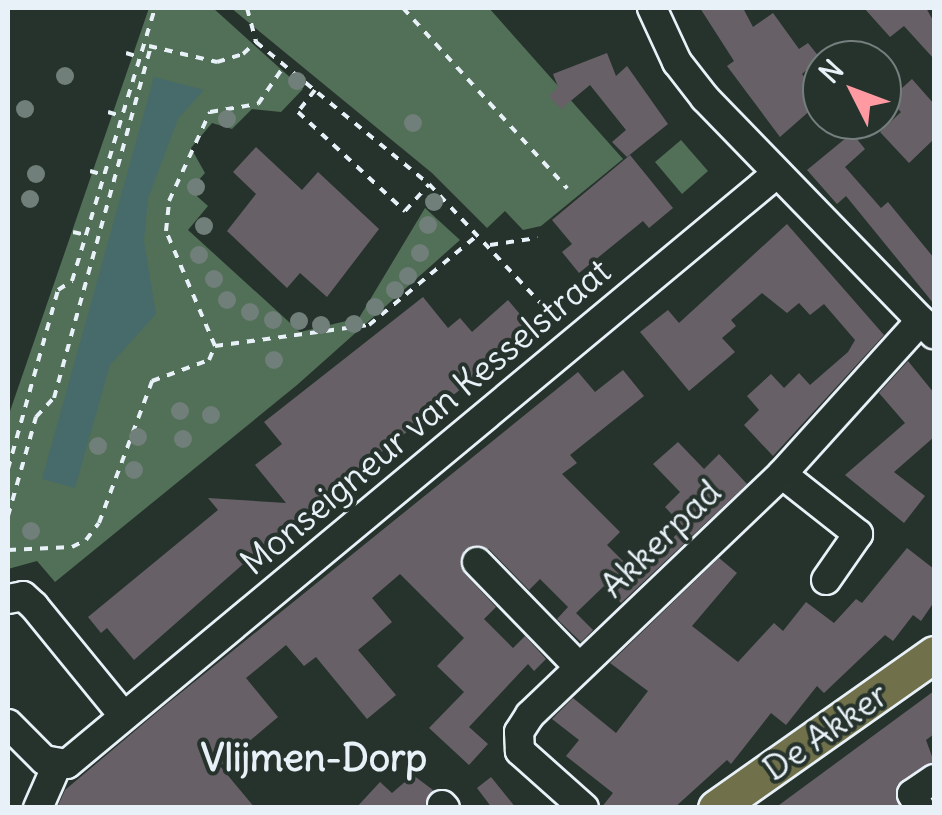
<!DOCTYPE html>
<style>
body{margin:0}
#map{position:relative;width:942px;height:815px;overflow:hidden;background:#26332d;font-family:Delius,sans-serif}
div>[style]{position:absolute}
.green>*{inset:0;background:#526f57}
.water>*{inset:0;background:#466b6a}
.building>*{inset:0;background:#686067}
.path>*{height:4px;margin-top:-2px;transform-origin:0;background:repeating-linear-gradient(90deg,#e8f1f8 0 8px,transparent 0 16px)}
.roads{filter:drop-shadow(2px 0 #e8f1f8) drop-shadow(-2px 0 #e8f1f8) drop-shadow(0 2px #e8f1f8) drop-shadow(0 -2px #e8f1f8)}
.minor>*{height:28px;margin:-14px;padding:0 14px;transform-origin:14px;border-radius:14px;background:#26332d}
.major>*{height:35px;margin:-17.5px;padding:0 17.5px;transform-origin:17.5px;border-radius:17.5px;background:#70704a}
.trees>*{width:18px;height:18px;margin:-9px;border-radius:50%;background:#707f79}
span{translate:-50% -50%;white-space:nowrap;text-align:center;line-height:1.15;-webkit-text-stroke:8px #26332d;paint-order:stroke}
.street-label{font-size:35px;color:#e8f1f8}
.neighbourhood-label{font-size:38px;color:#e8f1f8;font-weight:700}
.frame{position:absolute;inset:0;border:10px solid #e8f1f8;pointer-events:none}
.north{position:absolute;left:802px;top:40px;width:100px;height:100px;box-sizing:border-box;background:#26332d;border:2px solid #747f7e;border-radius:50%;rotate:312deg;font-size:28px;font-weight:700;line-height:40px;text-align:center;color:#e8f1f8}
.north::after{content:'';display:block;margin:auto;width:35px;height:45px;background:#ff9aa2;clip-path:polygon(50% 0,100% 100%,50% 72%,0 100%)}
</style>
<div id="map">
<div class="green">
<i style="clip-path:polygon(149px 8px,213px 8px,303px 89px,281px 112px,252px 109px,232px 129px,212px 123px,191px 148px,205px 173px,190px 190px,208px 206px,188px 230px,300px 332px,359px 318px,425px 208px,460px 240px,297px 385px,55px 582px,37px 561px,8px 569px,8px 417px)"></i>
<i style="clip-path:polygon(231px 8px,489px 8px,623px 159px,541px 226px,523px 230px,505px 211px,487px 228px,432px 173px)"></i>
<i style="clip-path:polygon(681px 140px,708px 171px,682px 194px,655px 162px)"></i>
</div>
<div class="water">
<i style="clip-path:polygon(154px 77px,204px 90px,178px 119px,148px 199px,144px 241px,156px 314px,110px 365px,75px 488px,42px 479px)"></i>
</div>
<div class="building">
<i style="clip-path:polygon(700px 8px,743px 8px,753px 27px,773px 13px,799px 49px,808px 43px,820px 58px,802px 74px,822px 100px,780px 137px,727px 66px,734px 61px)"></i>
<i style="clip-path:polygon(864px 8px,926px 8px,934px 22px,934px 59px,904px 26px,890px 37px)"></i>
<i style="clip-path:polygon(607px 53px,616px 76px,627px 66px,668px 124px,627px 157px,612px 142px,626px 130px,590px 85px,561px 109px,549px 96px,558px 87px,553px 74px)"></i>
<i style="clip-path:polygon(912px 79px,934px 104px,934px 139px,909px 163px,880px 132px,901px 112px,889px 100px)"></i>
<i style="clip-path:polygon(852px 133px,865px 149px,845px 167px,881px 208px,888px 202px,934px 258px,934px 304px,846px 196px,837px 204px,807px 170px)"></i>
<i style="clip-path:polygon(256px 147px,302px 190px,318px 172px,379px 229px,327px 297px,300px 273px,287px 288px,227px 231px,256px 194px,233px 172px)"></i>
<i style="clip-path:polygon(630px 155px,673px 208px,649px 228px,643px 221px,579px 273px,562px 252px,572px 244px,552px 220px)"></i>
<i style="clip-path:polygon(787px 224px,884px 335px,773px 456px,744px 425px,759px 410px,747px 396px,771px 374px,784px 388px,799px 373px,810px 385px,848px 352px,855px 340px,824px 304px,810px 315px,799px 303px,787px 313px,762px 293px,731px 320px,736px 326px,722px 338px,735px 352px,689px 391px,640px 332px,668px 310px,679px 323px)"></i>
<i style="clip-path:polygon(423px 297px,448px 328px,460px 318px,472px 332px,508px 300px,534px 331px,266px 544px,134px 660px,107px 628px,101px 633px,88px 617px,218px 510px,208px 498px,286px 503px,255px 465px,282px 444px,264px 422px)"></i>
<i style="clip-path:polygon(908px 361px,934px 393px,934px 437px,894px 472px,925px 496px,904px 523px,845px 475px,905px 423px,879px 393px)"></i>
<i style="clip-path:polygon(623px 370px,644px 396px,570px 455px,577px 463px,562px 474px,620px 532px,607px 545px,636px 574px,682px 529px,692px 536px,621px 603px,604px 586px,576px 613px,593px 630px,581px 642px,557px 619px,568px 607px,540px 579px,529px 590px,489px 549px,464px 550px,464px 573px,496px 607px,484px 619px,513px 648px,525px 636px,546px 659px,534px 671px,528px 664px,469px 727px,488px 744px,469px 765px,429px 728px,464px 692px,437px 666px,464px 638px,400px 574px,372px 598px,392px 622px,358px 650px,396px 695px,367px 719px,316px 657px,304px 666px,286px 645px,246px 678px,278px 717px,220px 766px,255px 808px,57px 808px,65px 790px,162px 708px,578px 372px,595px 392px)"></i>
<i style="clip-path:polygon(678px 442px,704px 469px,719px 454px,747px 484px,692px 536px,665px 507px,680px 492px,653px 464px)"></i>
<i style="clip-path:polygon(907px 548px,934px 569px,934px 602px,921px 621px,913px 615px,893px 641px,885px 635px,824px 693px,817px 686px,786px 725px,771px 713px,731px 764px,727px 760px,674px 808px,601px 808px,613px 793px,566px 756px,579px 740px,552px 719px,573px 698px,616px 733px,648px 691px,610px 663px,719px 558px,737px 573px,692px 626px,738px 662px,774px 623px,783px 631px,806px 602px,834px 623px,856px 599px,862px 603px)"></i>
<i style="clip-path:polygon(934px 691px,934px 734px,926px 740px,934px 762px,897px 785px,900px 808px,775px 808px)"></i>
<i style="clip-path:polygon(413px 775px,433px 790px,424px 808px,356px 808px,380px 782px,392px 793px)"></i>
<i style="clip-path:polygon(491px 777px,516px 808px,492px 808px,477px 788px)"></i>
</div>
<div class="path">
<i style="left:247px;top:8px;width:35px;rotate:75deg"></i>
<i style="left:256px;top:42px;width:224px;rotate:39.4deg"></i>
<i style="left:429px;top:184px;width:190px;rotate:46.9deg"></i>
<i style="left:403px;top:8px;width:244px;rotate:47.7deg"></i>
<i style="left:149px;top:46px;width:70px;rotate:13.2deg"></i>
<i style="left:217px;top:62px;width:27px;rotate:-17deg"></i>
<i style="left:243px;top:54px;width:18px;rotate:-43deg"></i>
<i style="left:126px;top:53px;width:14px;rotate:17deg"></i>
<i style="left:315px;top:90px;width:28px;rotate:128deg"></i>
<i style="left:298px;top:112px;width:146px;rotate:42.8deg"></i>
<i style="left:405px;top:211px;width:36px;rotate:-48deg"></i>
<i style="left:108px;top:112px;width:14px;rotate:17deg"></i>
<i style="left:90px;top:171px;width:15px;rotate:16deg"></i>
<i style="left:73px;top:232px;width:13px;rotate:13deg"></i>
<i style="left:490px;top:245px;width:48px;rotate:-8.5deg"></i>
<i style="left:215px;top:346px;width:155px;rotate:-7.8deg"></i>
<i style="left:369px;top:325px;width:143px;rotate:-39.6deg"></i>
<i style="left:8px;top:469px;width:186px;rotate:-74.4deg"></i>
<i style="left:58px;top:290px;width:17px;rotate:-33deg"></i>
<i style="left:72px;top:281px;width:285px;rotate:-73.1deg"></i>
<i style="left:8px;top:516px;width:103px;rotate:-74.2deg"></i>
<i style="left:36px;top:417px;width:26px;rotate:-47deg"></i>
<i style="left:54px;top:398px;width:365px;rotate:-74.6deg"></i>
<i style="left:8px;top:550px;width:64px;rotate:-2.7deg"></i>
<i style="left:72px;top:547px;width:16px;rotate:-27deg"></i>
<i style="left:86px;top:540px;width:21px;rotate:-53deg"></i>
<i style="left:99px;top:523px;width:152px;rotate:-69.5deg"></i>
<i style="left:152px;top:381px;width:61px;rotate:-20.2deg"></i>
<i style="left:209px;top:360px;width:15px;rotate:-67deg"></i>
<i style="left:215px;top:346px;width:125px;rotate:-113.1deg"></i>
<i style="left:166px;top:231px;width:30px;rotate:-84deg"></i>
<i style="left:169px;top:201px;width:98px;rotate:-65.3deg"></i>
<i style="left:210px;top:112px;width:49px;rotate:-9.5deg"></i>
<i style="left:258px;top:104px;width:46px;rotate:-55.6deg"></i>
</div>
<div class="roads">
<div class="minor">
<i style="left:652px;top:8px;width:60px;rotate:65.2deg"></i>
<i style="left:677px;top:62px;width:46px;rotate:52.1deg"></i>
<i style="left:705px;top:98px;width:329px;rotate:45.9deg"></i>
<i style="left:782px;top:474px;width:97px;rotate:38.3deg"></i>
<i style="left:858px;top:534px;width:56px;rotate:124.8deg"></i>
<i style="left:477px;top:562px;width:146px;rotate:45.8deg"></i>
<i style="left:8px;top:599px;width:15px;rotate:-11deg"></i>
<i style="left:23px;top:596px;width:15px;rotate:42deg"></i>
<i style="left:34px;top:606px;width:139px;rotate:50.8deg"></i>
<i style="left:8px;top:724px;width:51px;rotate:45deg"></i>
<i style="left:44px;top:760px;width:23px;rotate:10deg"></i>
<i style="left:67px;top:764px;width:921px;rotate:-39.76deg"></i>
<i style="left:442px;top:805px;width:4px;rotate:45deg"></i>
<i style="left:38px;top:808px;width:47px;rotate:-66.2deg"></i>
<i style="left:584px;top:808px;width:86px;rotate:-138.3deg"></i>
<i style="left:520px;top:751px;width:19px;rotate:-93deg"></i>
<i style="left:519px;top:732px;width:20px;rotate:-57deg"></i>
<i style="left:530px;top:715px;width:349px;rotate:-43.7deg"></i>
<i style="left:782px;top:474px;width:207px;rotate:-47.9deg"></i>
<i style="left:920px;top:808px;width:16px;rotate:-120deg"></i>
<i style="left:912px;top:794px;width:27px;rotate:-34deg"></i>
</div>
<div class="major">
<i style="left:716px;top:808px;width:267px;rotate:-35.2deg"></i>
</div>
</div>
<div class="trees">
<i style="left:65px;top:76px"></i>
<i style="left:297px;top:81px"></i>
<i style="left:25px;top:109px"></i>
<i style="left:227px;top:119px"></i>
<i style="left:413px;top:123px"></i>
<i style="left:36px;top:174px"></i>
<i style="left:196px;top:187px"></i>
<i style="left:30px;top:199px"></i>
<i style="left:434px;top:202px"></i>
<i style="left:428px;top:225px"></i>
<i style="left:204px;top:226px"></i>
<i style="left:420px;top:253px"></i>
<i style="left:199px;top:255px"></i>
<i style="left:408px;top:276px"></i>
<i style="left:214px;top:279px"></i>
<i style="left:395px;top:290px"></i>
<i style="left:227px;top:300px"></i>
<i style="left:375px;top:307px"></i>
<i style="left:250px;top:312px"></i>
<i style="left:273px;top:320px"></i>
<i style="left:299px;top:321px"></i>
<i style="left:354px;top:324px"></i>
<i style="left:321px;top:325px"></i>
<i style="left:274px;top:360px"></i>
<i style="left:180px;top:411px"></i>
<i style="left:211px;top:415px"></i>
<i style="left:138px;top:437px"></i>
<i style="left:183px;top:439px"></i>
<i style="left:98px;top:446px"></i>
<i style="left:134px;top:470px"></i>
<i style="left:31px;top:531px"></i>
</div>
<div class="street-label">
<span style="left:425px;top:416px;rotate:-40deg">Monseigneur van Kesselstraat</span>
<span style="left:660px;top:538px;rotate:-44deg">Akkerpad</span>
<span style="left:825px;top:731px;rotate:-35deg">De Akker</span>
</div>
<div class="neighbourhood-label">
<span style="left:314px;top:758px">Vlijmen-Dorp</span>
</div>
<div class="frame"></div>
<div class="north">N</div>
</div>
